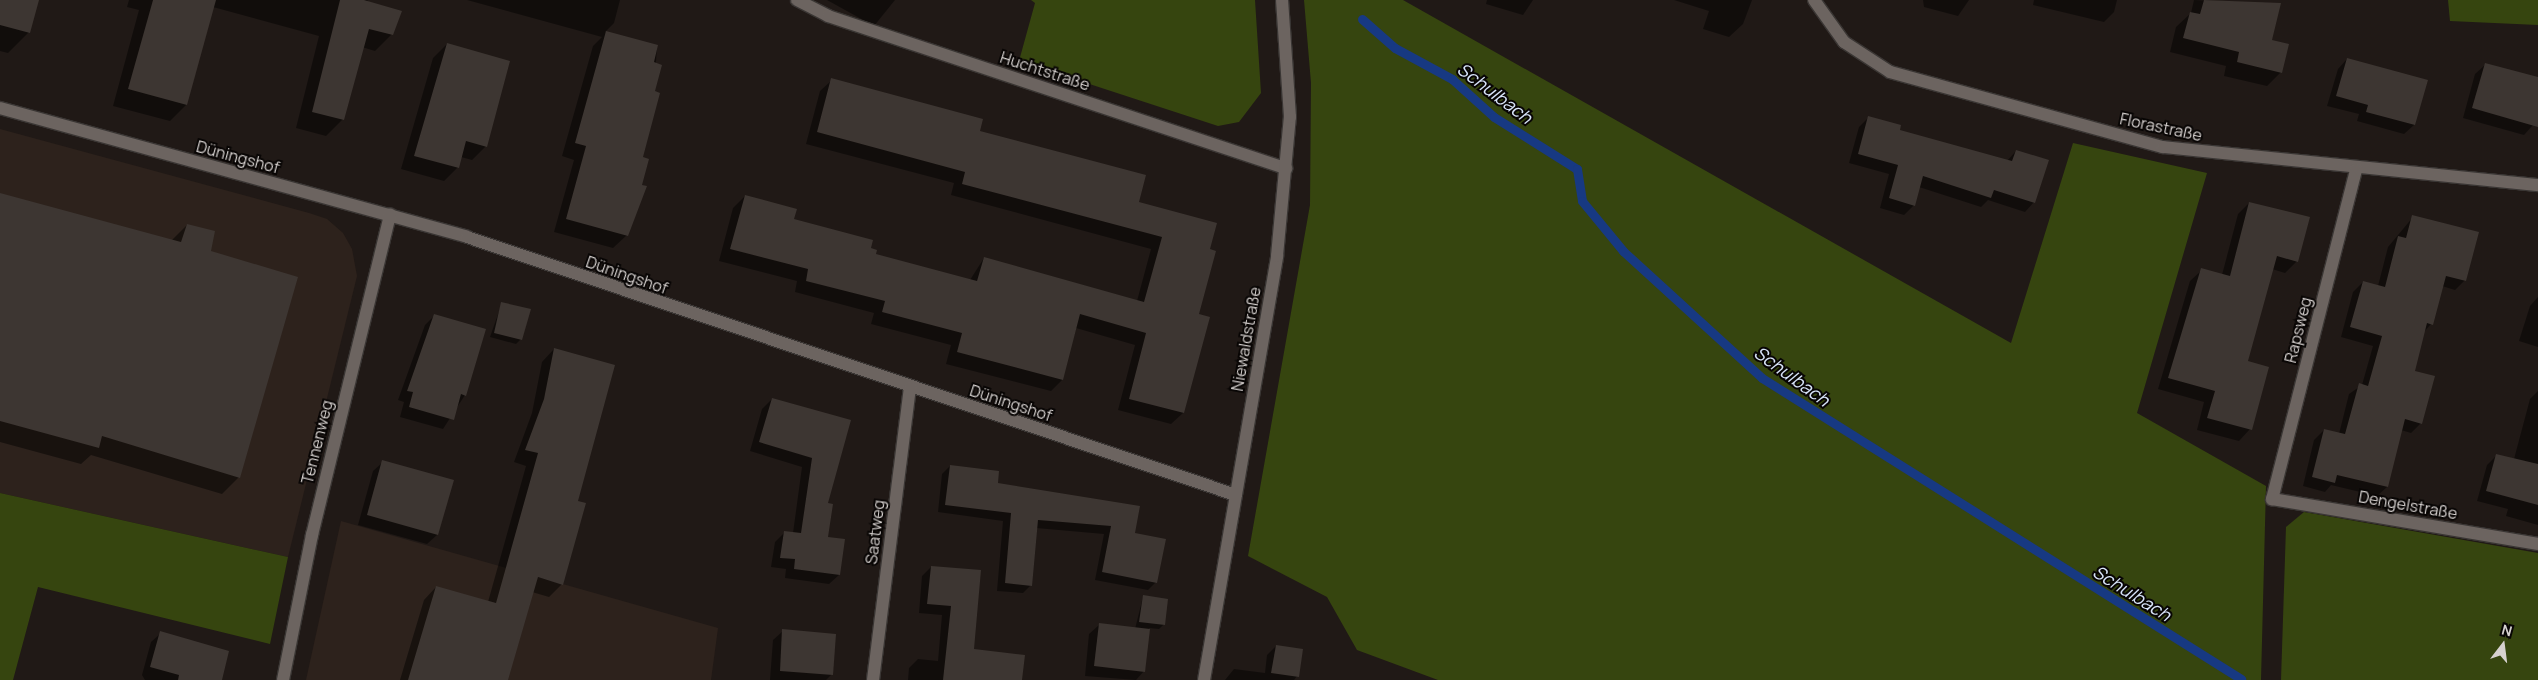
<!DOCTYPE html>
<meta charset="utf-8">
<style>
body{margin:0}
#map{position:relative;width:2538px;height:680px;overflow:hidden;background:#201916;font-family:Manrope,sans-serif}
div>[style]{position:absolute}
.built>*{inset:0;background:#2d221c}
.green>*{inset:0;background:#36450f}
.shadow>*{inset:0;background:#0007}
.stream>*{height:9px;margin:-4.5px;padding:0 4.5px;transform-origin:4.5px;border-radius:4.5px;background:#173982}
.building>*{inset:0;background:#3d3632}
.roads{filter:drop-shadow(1px 0 #3a3634) drop-shadow(-1px 0 #3a3634) drop-shadow(0 1px #3a3634) drop-shadow(0 -1px #3a3634)}
.street>*{height:12px;margin:-6px;padding:0 6px;transform-origin:6px;border-radius:6px;background:#6c6460}
span{translate:-50% -50%;white-space:nowrap;text-align:center;line-height:1.15;-webkit-text-stroke:4px #080504;paint-order:stroke}
.street-label{font-size:16px;color:#d6d1cf}
.water-label{font-size:18px;color:#d8e4f9;font-style:italic}
.north{position:absolute;left:2478px;top:620px;width:50px;height:50px;-webkit-text-stroke:4px #080504;paint-order:stroke;rotate:15deg;font-size:14px;font-weight:700;line-height:20px;text-align:center;color:#d6d1cf}
.north::after{content:'';display:block;margin:auto;width:18px;height:22px;background:#d6d1cf;clip-path:polygon(50% 0,100% 100%,50% 72%,0 100%)}
</style>
<div id="map">
<div class="built">
<i style="clip-path:polygon(0 129px,309px 213px,327px 219px,343px 233px,352px 249px,357px 276px,288px 557px,0 493px)"></i>
<i style="clip-path:polygon(341px 521px,718px 628px,711px 680px,306px 680px)"></i>
</div>
<div class="green">
<i style="clip-path:polygon(1031px 0,1255px 0,1261px 93px,1239px 122px,1218px 126px,1019px 61px,1035px 3px)"></i>
<i style="clip-path:polygon(1304px 0,1403px 0,2011px 343px,2073px 143px,2207px 173px,2137px 413px,2266px 486px,2261px 680px,1438px 680px,1357px 650px,1327px 597px,1248px 556px,1310px 205px,1311px 83px)"></i>
<i style="clip-path:polygon(2448px 0,2538px 0,2538px 25px,2450px 21px)"></i>
<i style="clip-path:polygon(0 493px,288px 557px,270px 644px,38px 587px,13px 680px,0 680px)"></i>
<i style="clip-path:polygon(2304px 512px,2538px 553px,2538px 680px,2281px 680px,2286px 527px)"></i>
</div>
<div class="shadow">
<i style="clip-path:polygon(0 0,37px 0,29px 32px,8px 53px,0 51px)"></i>
<i style="clip-path:polygon(129px 0,367px 0,392px 34px,375px 51px,362px 47px,343px 119px,326px 136px,296px 128px,319px 36px,213px 7px,186px 105px,170px 121px,113px 106px,139px 10px,127px 7px)"></i>
<i style="clip-path:polygon(467px 0,620px 0,614px 23px,605px 32px,657px 46px,654px 92px,627px 235px,613px 248px,554px 232px,574px 160px,562px 156px,593px 46px,602px 37px)"></i>
<i style="clip-path:polygon(827px 0,895px 0,874px 26px)"></i>
<i style="clip-path:polygon(1487px 0,1533px 0,1523px 15px,1486px 4px)"></i>
<i style="clip-path:polygon(1674px 0,1752px 0,1743px 24px,1729px 37px,1703px 29px,1709px 11px)"></i>
<i style="clip-path:polygon(1923px 0,1969px 0,1958px 16px,1924px 7px)"></i>
<i style="clip-path:polygon(2034px 0,2117px 0,2114px 12px,2104px 22px,2033px 5px)"></i>
<i style="clip-path:polygon(2194px 0,2280px 4px,2271px 40px,2281px 72px,2267px 86px,2224px 76px,2226px 66px,2170px 52px,2176px 27px,2191px 13px)"></i>
<i style="clip-path:polygon(447px 44px,486px 146px,472px 160px,461px 157px,458px 167px,444px 181px,401px 169px,433px 58px)"></i>
<i style="clip-path:polygon(2347px 59px,2426px 81px,2414px 125px,2404px 134px,2357px 121px,2359px 114px,2327px 106px,2338px 69px)"></i>
<i style="clip-path:polygon(2485px 65px,2538px 79px,2538px 108px,2533px 125px,2524px 135px,2463px 118px,2475px 74px)"></i>
<i style="clip-path:polygon(832px 80px,978px 132px,1137px 203px,1209px 250px,1183px 413px,1171px 424px,1118px 410px,1135px 345px,1076px 328px,1062px 380px,1051px 391px,946px 364px,951px 345px,871px 324px,874px 313px,795px 292px,797px 281px,719px 261px,733px 208px,745px 196px,793px 220px,869px 249px,874px 255px,970px 280px,984px 258px,1137px 301px,1151px 249px,951px 195px,954px 183px,806px 144px,820px 91px)"></i>
<i style="clip-path:polygon(1869px 117px,1898px 131px,2007px 161px,2016px 151px,2034px 202px,2025px 212px,1988px 200px,1981px 207px,1919px 187px,1914px 205px,1904px 215px,1880px 208px,1889px 174px,1849px 163px,1859px 127px)"></i>
<i style="clip-path:polygon(0 194px,171px 241px,187px 225px,209px 252px,239px 477px,222px 494px,91px 455px,81px 464px,0 442px)"></i>
<i style="clip-path:polygon(2249px 203px,2297px 261px,2285px 273px,2272px 269px,2247px 362px,2250px 429px,2239px 441px,2197px 430px,2204px 402px,2158px 389px,2190px 281px,2202px 270px,2222px 275px,2238px 214px)"></i>
<i style="clip-path:polygon(2413px 217px,2465px 280px,2455px 290px,2442px 286px,2431px 324px,2424px 332px,2413px 372px,2421px 423px,2411px 433px,2401px 430px,2387px 487px,2377px 496px,2331px 485px,2325px 492px,2303px 486px,2314px 440px,2324px 430px,2339px 434px,2349px 394px,2362px 385px,2373px 346px,2341px 337px,2353px 292px,2363px 282px,2378px 286px,2388px 247px)"></i>
<i style="clip-path:polygon(2538px 297px,2538px 347px,2519px 341px,2530px 306px)"></i>
<i style="clip-path:polygon(502px 303px,521px 339px,516px 344px,490px 337px)"></i>
<i style="clip-path:polygon(435px 315px,465px 395px,443px 429px,400px 417px,404px 402px,398px 400px,425px 325px)"></i>
<i style="clip-path:polygon(554px 349px,576px 502px,562px 584px,549px 597px,532px 592px,507px 680px,400px 680px,424px 600px,436px 587px,488px 602px,526px 466px,514px 462px,532px 413px,542px 362px)"></i>
<i style="clip-path:polygon(2538px 391px,2538px 525px,2506px 516px,2508px 509px,2477px 501px,2487px 465px,2497px 455px,2514px 459px,2530px 399px)"></i>
<i style="clip-path:polygon(772px 399px,850px 421px,826px 504px,827px 538px,839px 575px,829px 584px,785px 578px,786px 569px,771px 567px,775px 542px,785px 532px,793px 533px,802px 467px,750px 451px,762px 409px)"></i>
<i style="clip-path:polygon(383px 462px,452px 481px,437px 535px,427px 544px,358px 525px,373px 471px)"></i>
<i style="clip-path:polygon(950px 466px,1133px 534px,1156px 582px,1148px 590px,1095px 580px,1104px 534px,1036px 528px,1031px 585px,1023px 593px,997px 591px,1003px 521px,938px 512px,942px 474px)"></i>
<i style="clip-path:polygon(931px 567px,980px 572px,972px 650px,1021px 680px,908px 680px,909px 668px,918px 659px,938px 661px,942px 615px,919px 613px,922px 576px)"></i>
<i style="clip-path:polygon(1143px 597px,1164px 624px,1159px 629px,1149px 628px,1144px 671px,1136px 680px,1085px 676px,1089px 634px,1099px 625px,1135px 629px)"></i>
<i style="clip-path:polygon(783px 631px,832px 674px,826px 680px,770px 680px,773px 640px)"></i>
<i style="clip-path:polygon(161px 633px,219px 680px,145px 680px,142px 675px,151px 642px)"></i>
<i style="clip-path:polygon(1276px 646px,1297px 676px,1294px 680px,1225px 680px,1234px 669px,1265px 673px,1267px 655px)"></i>
</div>
<div class="stream">
<i style="left:1362px;top:19px;width:44px;rotate:41.3deg"></i>
<i style="left:1395px;top:48px;width:65px;rotate:28.5deg"></i>
<i style="left:1452px;top:79px;width:57px;rotate:42.1deg"></i>
<i style="left:1494px;top:117px;width:98px;rotate:32.1deg"></i>
<i style="left:1577px;top:169px;width:32px;rotate:81deg"></i>
<i style="left:1582px;top:201px;width:65px;rotate:50.6deg"></i>
<i style="left:1623px;top:251px;width:188px;rotate:42.4deg"></i>
<i style="left:1762px;top:378px;width:566px;rotate:32.14deg"></i>
</div>
<div class="building">
<i style="clip-path:polygon(0 0,39px 0,30px 33px,0 25px)"></i>
<i style="clip-path:polygon(153px 0,216px 0,187px 105px,128px 89px)"></i>
<i style="clip-path:polygon(340px 0,364px 0,402px 11px,393px 35px,369px 29px,344px 120px,312px 112px)"></i>
<i style="clip-path:polygon(2204px 0,2281px 3px,2272px 40px,2289px 44px,2282px 73px,2237px 62px,2239px 52px,2183px 38px,2190px 12px,2200px 14px)"></i>
<i style="clip-path:polygon(606px 31px,658px 45px,654px 62px,662px 65px,655px 91px,660px 93px,643px 157px,649px 159px,642px 185px,647px 186px,628px 236px,566px 219px,586px 146px,575px 143px)"></i>
<i style="clip-path:polygon(447px 43px,510px 61px,487px 147px,466px 141px,459px 168px,414px 156px)"></i>
<i style="clip-path:polygon(2347px 58px,2428px 80px,2415px 125px,2366px 112px,2368px 105px,2336px 96px)"></i>
<i style="clip-path:polygon(2485px 63px,2538px 77px,2538px 127px,2472px 108px)"></i>
<i style="clip-path:polygon(831px 78px,983px 119px,980px 131px,1146px 175px,1139px 202px,1217px 223px,1210px 249px,1216px 251px,1199px 314px,1210px 317px,1184px 413px,1129px 399px,1146px 333px,1080px 314px,1063px 380px,957px 352px,962px 333px,882px 312px,885px 301px,806px 281px,808px 269px,730px 249px,745px 195px,797px 209px,794px 219px,873px 240px,871px 248px,877px 250px,876px 254px,977px 281px,984px 257px,1144px 302px,1162px 237px,962px 184px,965px 172px,817px 132px)"></i>
<i style="clip-path:polygon(1868px 116px,1901px 125px,1900px 130px,2012px 161px,2016px 150px,2049px 160px,2035px 203px,1994px 190px,1991px 198px,1923px 176px,1915px 206px,1889px 198px,1898px 165px,1858px 154px)"></i>
<i style="clip-path:polygon(0 193px,181px 242px,187px 224px,215px 231px,211px 251px,298px 277px,240px 478px,102px 436px,99px 448px,0 421px)"></i>
<i style="clip-path:polygon(2249px 202px,2310px 217px,2298px 262px,2277px 256px,2248px 361px,2269px 367px,2252px 430px,2207px 418px,2215px 391px,2168px 378px,2201px 268px,2230px 276px)"></i>
<i style="clip-path:polygon(2412px 215px,2479px 232px,2466px 281px,2446px 276px,2433px 325px,2427px 323px,2415px 371px,2435px 376px,2422px 424px,2405px 419px,2388px 487px,2337px 475px,2335px 483px,2312px 477px,2324px 429px,2345px 434px,2359px 383px,2368px 386px,2382px 336px,2350px 327px,2363px 281px,2385px 287px,2398px 236px,2406px 238px)"></i>
<i style="clip-path:polygon(501px 302px,531px 309px,522px 340px,494px 333px)"></i>
<i style="clip-path:polygon(434px 314px,486px 329px,466px 396px,461px 394px,454px 420px,409px 407px,413px 392px,407px 391px)"></i>
<i style="clip-path:polygon(554px 348px,615px 365px,578px 501px,586px 503px,563px 585px,538px 577px,508px 680px,408px 680px,436px 586px,496px 603px,538px 453px,525px 450px,544px 399px)"></i>
<i style="clip-path:polygon(772px 398px,851px 420px,828px 503px,833px 504px,828px 537px,845px 539px,840px 575px,794px 569px,795px 559px,780px 558px,784px 531px,801px 533px,812px 458px,759px 442px)"></i>
<i style="clip-path:polygon(2496px 454px,2538px 464px,2538px 505px,2486px 491px)"></i>
<i style="clip-path:polygon(382px 460px,454px 480px,438px 535px,367px 515px)"></i>
<i style="clip-path:polygon(950px 465px,999px 471px,998px 483px,1140px 506px,1135px 533px,1166px 539px,1157px 583px,1102px 572px,1111px 526px,1038px 520px,1032px 586px,1005px 583px,1011px 513px,945px 505px)"></i>
<i style="clip-path:polygon(931px 566px,981px 570px,974px 649px,1025px 655px,1022px 680px,943px 680px,951px 606px,927px 604px)"></i>
<i style="clip-path:polygon(1143px 595px,1168px 599px,1165px 625px,1139px 622px)"></i>
<i style="clip-path:polygon(1099px 623px,1150px 629px,1145px 672px,1094px 666px)"></i>
<i style="clip-path:polygon(782px 629px,836px 634px,833px 675px,780px 671px)"></i>
<i style="clip-path:polygon(160px 631px,229px 651px,222px 680px,178px 680px,179px 675px,150px 667px)"></i>
<i style="clip-path:polygon(1276px 645px,1303px 649px,1299px 677px,1271px 673px)"></i>
</div>
<div class="roads">
<div class="street">
<i style="left:797px;top:0;width:35px;rotate:27deg"></i>
<i style="left:828px;top:16px;width:483px;rotate:18.4deg"></i>
<i style="left:1814px;top:0;width:52px;rotate:54.5deg"></i>
<i style="left:1844px;top:42px;width:55px;rotate:33.1deg"></i>
<i style="left:1890px;top:72px;width:283px;rotate:15.4deg"></i>
<i style="left:2163px;top:147px;width:377px;rotate:5.8deg"></i>
<i style="left:0;top:108px;width:484px;rotate:15.4deg"></i>
<i style="left:467px;top:237px;width:811px;rotate:18.55deg"></i>
<i style="left:2356px;top:170px;width:340px;rotate:104.3deg"></i>
<i style="left:2272px;top:499px;width:270px;rotate:9.6deg"></i>
<i style="left:283px;top:680px;width:148px;rotate:-78.7deg"></i>
<i style="left:312px;top:535px;width:330px;rotate:-76.3deg"></i>
<i style="left:873px;top:680px;width:295px;rotate:-82.8deg"></i>
<i style="left:1204px;top:680px;width:430px;rotate:-80.2deg"></i>
<i style="left:1277px;top:256px;width:140px;rotate:-84.7deg"></i>
<i style="left:1290px;top:117px;width:117px;rotate:-93.9deg"></i>
</div>
</div>
<div class="street-label">
<span style="left:1045px;top:71px;rotate:18deg">Huchtstraße</span>
<span style="left:2161px;top:127px;rotate:12deg">Florastraße</span>
<span style="left:238px;top:157px;rotate:15deg">Düningshof</span>
<span style="left:627px;top:275px;rotate:19deg">Düningshof</span>
<span style="left:2298px;top:330px;rotate:-76deg">Rapsweg</span>
<span style="left:1246px;top:339px;rotate:-80deg">Niewaldstraße</span>
<span style="left:1011px;top:403px;rotate:18deg">Düningshof</span>
<span style="left:317px;top:442px;rotate:-76deg">Tennenweg</span>
<span style="left:2408px;top:505px;rotate:10deg">Dengelstraße</span>
<span style="left:875px;top:532px;rotate:-83deg">Saatweg</span>
</div>
<div class="water-label">
<span style="left:1495px;top:93px;rotate:37deg">Schulbach</span>
<span style="left:1792px;top:376px;rotate:36deg">Schulbach</span>
<span style="left:2132px;top:593px;rotate:32deg">Schulbach</span>
</div>
<div class="north">N</div>
</div>
